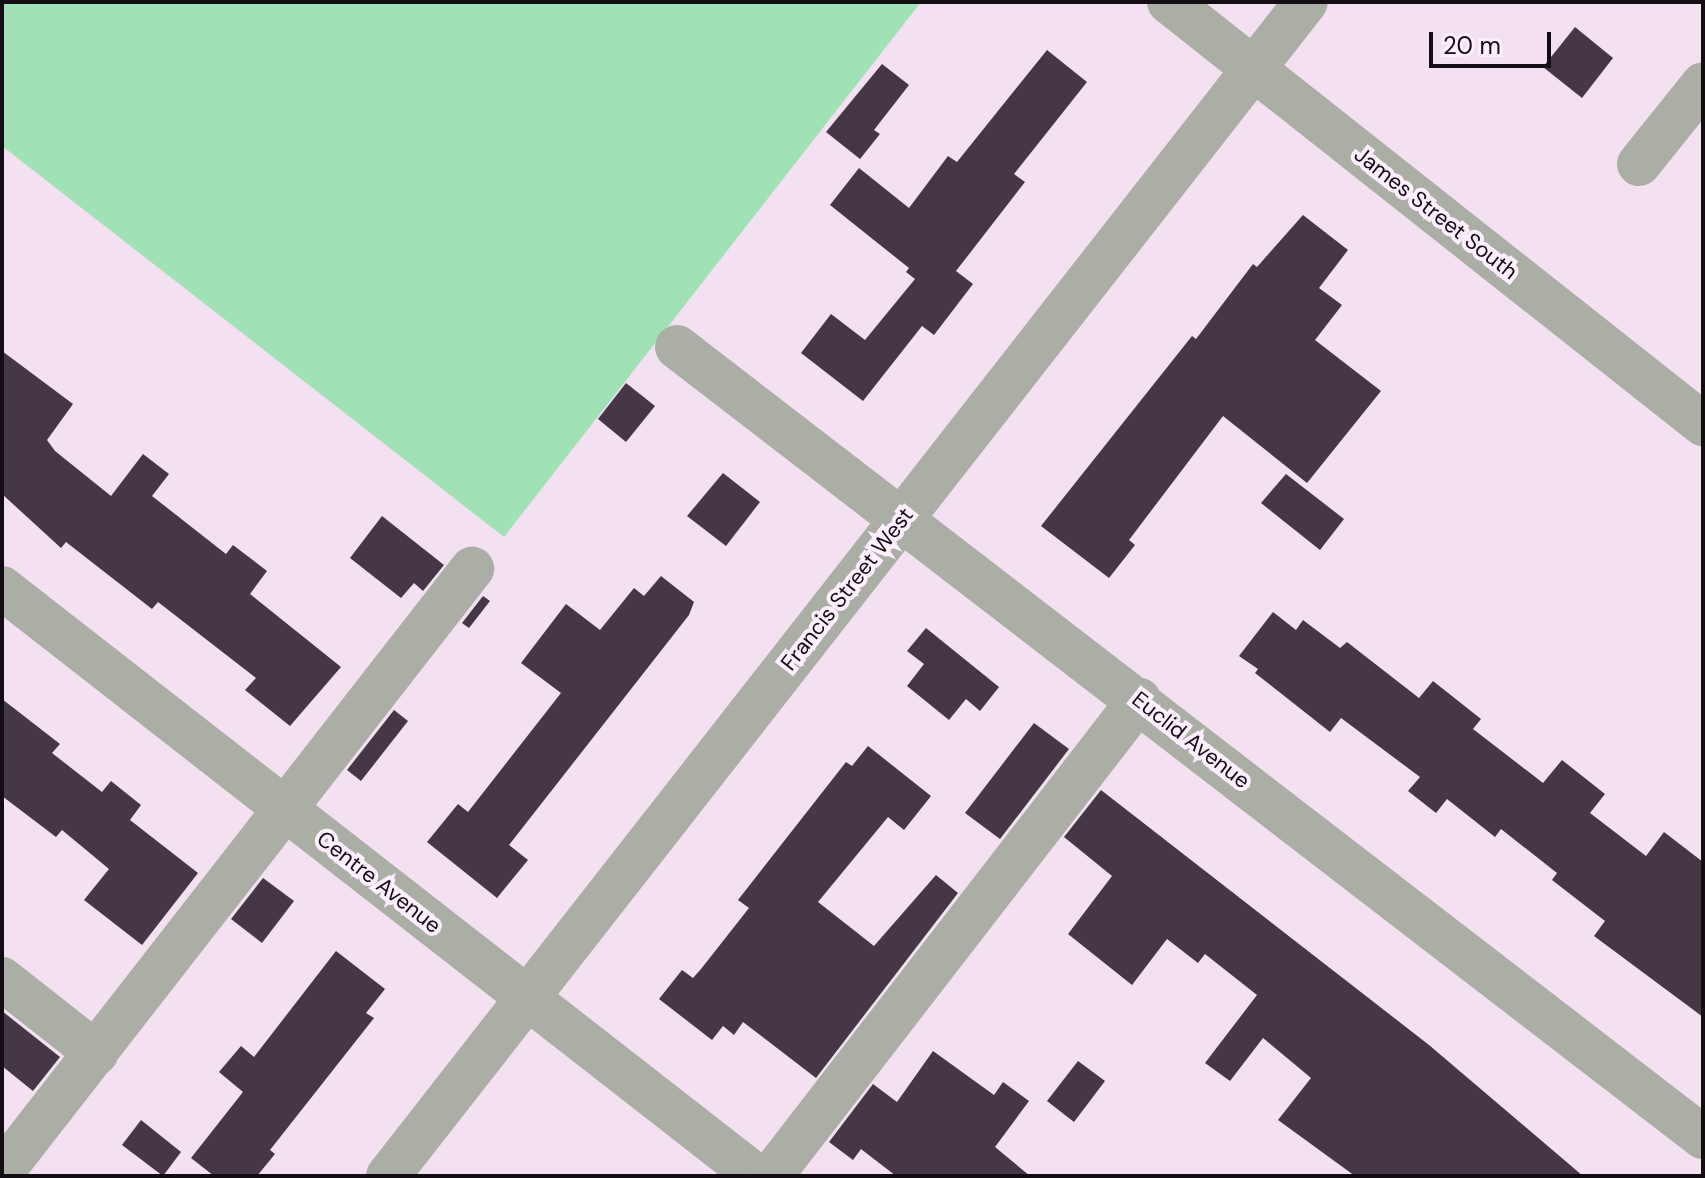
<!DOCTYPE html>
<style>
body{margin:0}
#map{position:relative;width:1705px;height:1178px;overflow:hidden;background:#f3e1f2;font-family:"DM Sans",sans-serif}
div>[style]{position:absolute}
.green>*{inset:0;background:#a1e1b6}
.building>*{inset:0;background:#453745}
.minor>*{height:44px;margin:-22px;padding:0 22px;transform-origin:22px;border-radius:22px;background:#abaea5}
span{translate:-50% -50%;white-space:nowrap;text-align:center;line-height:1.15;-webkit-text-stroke:8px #feeffe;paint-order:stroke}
.street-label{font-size:22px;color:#130d13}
.frame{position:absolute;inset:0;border:4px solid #130d13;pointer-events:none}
.scale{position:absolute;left:1429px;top:32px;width:122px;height:36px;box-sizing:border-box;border:4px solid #130d13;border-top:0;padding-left:10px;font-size:24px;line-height:28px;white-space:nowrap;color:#130d13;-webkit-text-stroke:6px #feeffe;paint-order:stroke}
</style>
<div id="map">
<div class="green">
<i style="clip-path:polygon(2px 2px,921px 2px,504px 537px,2px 146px)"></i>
</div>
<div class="building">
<i style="clip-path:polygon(1575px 27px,1613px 58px,1582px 98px,1543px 67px)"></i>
<i style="clip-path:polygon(1047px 50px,1087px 82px,1014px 174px,1025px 182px,956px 271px,973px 284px,934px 335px,922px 326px,863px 401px,801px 353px,831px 314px,865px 340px,915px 279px,906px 272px,909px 268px,830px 205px,859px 168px,909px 208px,948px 156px,957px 162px)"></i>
<i style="clip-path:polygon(882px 64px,909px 85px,874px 130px,880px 134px,860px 159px,826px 132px)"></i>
<i style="clip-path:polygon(1303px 215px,1348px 250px,1319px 288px,1342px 305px,1315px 340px,1381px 391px,1307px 483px,1223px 416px,1129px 540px,1135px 545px,1109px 578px,1041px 526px,1192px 336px,1196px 339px,1253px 264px,1257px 267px)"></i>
<i style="clip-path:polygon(2px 351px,73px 404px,47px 440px,55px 451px,111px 496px,143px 454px,169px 474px,152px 496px,226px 554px,233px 545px,267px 571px,250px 594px,341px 667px,290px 726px,245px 690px,256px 678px,158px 602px,152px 609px,66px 542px,61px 548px,2px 494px)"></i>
<i style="clip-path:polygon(626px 383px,655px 406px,626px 442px,598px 419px)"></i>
<i style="clip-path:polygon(723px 473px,760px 502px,726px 546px,687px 516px)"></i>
<i style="clip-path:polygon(1286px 474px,1344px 519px,1320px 550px,1261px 503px)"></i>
<i style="clip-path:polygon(382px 516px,444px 565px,423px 591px,414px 583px,401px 598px,350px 558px)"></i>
<i style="clip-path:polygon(661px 576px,694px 602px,689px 615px,509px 845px,528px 860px,497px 898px,427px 842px,458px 804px,468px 812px,561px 693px,521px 663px,566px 604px,600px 630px,634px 588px,644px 596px)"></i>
<i style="clip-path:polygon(483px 596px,490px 601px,469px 628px,462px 623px)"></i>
<i style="clip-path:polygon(1273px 612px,1296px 630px,1303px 620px,1340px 648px,1347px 642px,1419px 698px,1433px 681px,1481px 719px,1473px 729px,1543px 783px,1562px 760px,1605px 794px,1590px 813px,1646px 856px,1664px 832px,1703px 862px,1703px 1017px,1594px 936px,1605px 921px,1552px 880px,1557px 873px,1501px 829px,1495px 837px,1447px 799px,1436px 813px,1408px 791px,1420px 777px,1341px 718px,1330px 732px,1255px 673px,1258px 669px,1239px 656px)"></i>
<i style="clip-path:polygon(926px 628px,999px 687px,980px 711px,966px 699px,949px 720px,907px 686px,924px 664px,907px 651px)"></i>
<i style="clip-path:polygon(2px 699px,60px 744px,52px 753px,102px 792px,111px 781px,141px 805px,130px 820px,198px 873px,142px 945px,84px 900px,109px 869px,62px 830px,56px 837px,2px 796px)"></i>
<i style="clip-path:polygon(394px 710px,408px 721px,361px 781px,347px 770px)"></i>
<i style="clip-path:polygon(1034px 723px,1069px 749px,1000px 839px,965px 813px)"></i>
<i style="clip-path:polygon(868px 746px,931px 796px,904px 830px,888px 817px,818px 902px,874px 946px,936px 875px,958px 893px,816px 1078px,743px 1022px,734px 1035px,723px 1026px,712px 1040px,659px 999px,682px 970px,693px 978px,701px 969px,749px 908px,738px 900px,846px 762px,852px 766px)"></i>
<i style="clip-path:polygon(1101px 790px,1429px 1045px,1583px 1176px,1355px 1176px,1278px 1120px,1311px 1078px,1263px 1038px,1230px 1081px,1205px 1063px,1257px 995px,1205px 954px,1198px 963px,1167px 939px,1132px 985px,1068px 934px,1112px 876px,1064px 837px)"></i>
<i style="clip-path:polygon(263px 878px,294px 901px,262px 943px,231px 919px)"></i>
<i style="clip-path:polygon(336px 951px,385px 989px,366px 1013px,374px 1018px,270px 1150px,275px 1154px,257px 1176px,214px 1176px,191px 1158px,243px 1092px,219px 1072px,241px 1046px,254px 1057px)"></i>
<i style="clip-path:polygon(2px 1011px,60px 1057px,33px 1091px,2px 1066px)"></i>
<i style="clip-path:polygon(933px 1051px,994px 1095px,1003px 1082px,1029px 1101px,995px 1147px,1030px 1176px,896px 1176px,861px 1149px,853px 1160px,829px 1142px,873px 1084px,897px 1102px)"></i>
<i style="clip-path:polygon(1078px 1061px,1105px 1081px,1074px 1122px,1047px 1101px)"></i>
<i style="clip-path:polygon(141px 1120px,181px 1152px,163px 1176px,122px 1145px)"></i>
</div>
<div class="minor">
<i style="left:1169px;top:2px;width:681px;rotate:38.32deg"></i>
<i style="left:1639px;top:164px;width:102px;rotate:-51.3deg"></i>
<i style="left:677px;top:347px;width:1295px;rotate:37.6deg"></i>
<i style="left:2px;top:588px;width:956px;rotate:37.95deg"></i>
<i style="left:2px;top:979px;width:120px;rotate:38.2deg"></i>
<i style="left:2px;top:1172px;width:765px;rotate:-52.07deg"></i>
<i style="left:388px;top:1176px;width:1490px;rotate:-51.98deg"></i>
<i style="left:771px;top:1176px;width:602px;rotate:-52.29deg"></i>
</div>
<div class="street-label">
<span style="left:1436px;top:213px;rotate:38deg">James Street South</span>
<span style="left:847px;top:589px;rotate:-52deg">Francis Street West</span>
<span style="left:1191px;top:740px;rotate:38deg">Euclid Avenue</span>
<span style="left:379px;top:882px;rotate:38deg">Centre Avenue</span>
</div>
<div class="frame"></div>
<div class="scale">20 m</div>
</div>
